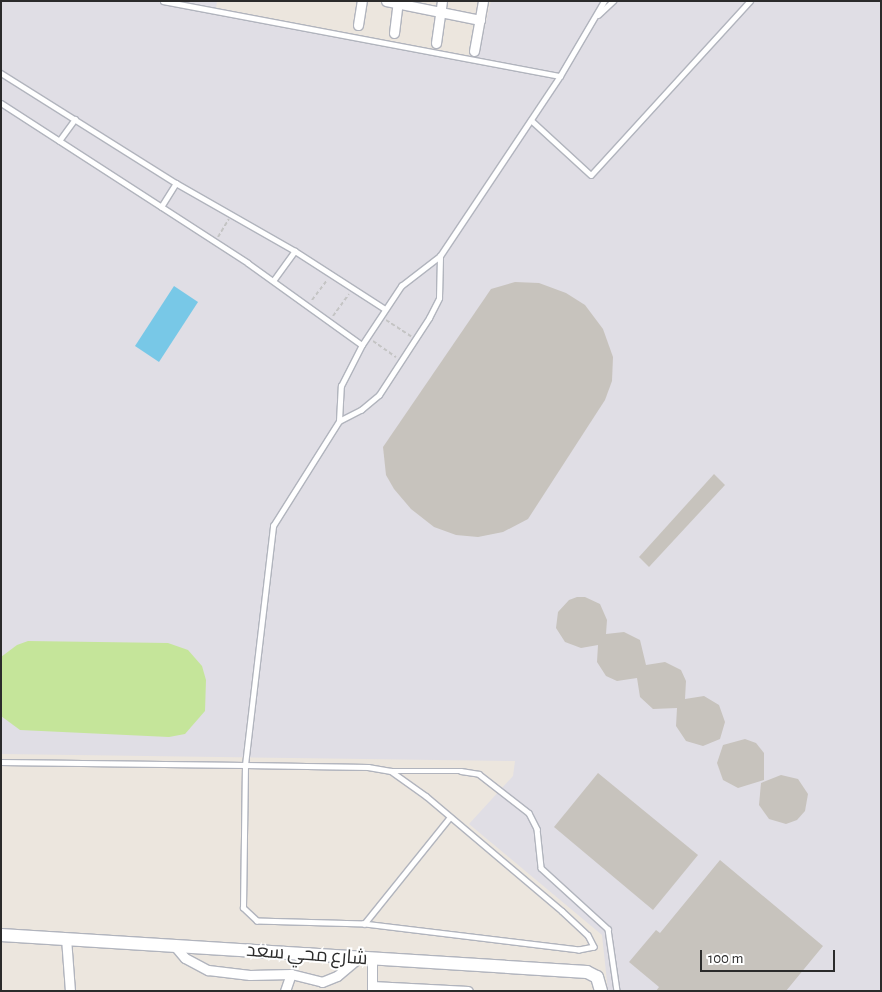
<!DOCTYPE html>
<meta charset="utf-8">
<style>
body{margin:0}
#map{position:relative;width:882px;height:992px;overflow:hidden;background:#ece6de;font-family:"Alegreya Sans",Cairo,sans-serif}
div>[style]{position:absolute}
.industrial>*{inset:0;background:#e0dee5}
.pitch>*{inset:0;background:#c5e59a}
.water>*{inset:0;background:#78c8e7}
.building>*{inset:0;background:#c7c3bd}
.path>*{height:2px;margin-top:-1px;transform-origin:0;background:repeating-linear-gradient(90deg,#c4c4c4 0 4px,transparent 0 6.5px)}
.roads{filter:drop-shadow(1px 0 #b1b4bd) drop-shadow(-1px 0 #b1b4bd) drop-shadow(0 1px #b1b4bd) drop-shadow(0 -1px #b1b4bd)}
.lane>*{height:4.5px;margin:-2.25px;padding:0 2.25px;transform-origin:2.25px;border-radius:2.25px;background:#fff}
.street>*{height:9px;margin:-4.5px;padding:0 4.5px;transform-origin:4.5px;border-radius:4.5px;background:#fff}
.secondary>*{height:12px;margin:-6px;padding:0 6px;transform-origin:6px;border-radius:6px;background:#fff}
span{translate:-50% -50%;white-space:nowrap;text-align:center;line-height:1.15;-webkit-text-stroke:4px #fff;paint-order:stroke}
.street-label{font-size:19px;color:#2b2b2b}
.frame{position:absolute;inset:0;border:2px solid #2b2b2b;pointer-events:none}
.scale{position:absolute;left:700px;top:950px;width:135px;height:22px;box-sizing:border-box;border:2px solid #2b2b2b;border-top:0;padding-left:6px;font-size:15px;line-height:18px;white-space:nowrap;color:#2b2b2b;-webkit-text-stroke:4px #fff;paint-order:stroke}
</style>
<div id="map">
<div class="industrial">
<i style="clip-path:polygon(1px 1px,217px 1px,216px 9px,477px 59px,491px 1px,881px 1px,881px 991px,608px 991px,602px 935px,469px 824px,513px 776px,515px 761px,1px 754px)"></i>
</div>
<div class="pitch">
<i style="clip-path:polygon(28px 641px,168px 643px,188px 650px,202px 666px,206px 680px,205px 711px,185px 734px,169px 737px,20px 730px,1px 716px,1px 657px,17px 645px)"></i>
</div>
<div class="water">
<i style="clip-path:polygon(174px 286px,198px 302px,159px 362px,135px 346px)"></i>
</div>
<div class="building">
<i style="clip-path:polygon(515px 282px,539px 283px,566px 293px,585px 305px,603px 329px,613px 357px,612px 381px,605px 400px,528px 519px,503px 532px,478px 537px,456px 535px,434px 527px,411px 509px,394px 489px,386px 475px,383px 447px,491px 289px)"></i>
<i style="clip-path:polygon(714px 474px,725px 485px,649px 567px,639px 557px)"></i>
<i style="clip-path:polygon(577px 597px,585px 597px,600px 604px,607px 620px,606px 634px,624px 632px,640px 640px,646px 665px,665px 662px,681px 670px,686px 681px,685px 699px,704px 696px,719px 705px,725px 722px,720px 739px,703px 746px,686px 741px,676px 726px,677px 708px,653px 709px,640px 697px,637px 678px,617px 681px,606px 676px,597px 662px,598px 645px,581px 648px,565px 642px,556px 628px,558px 612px,569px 600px)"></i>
<i style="clip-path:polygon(745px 739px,756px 743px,764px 753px,764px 780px,738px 788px,723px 780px,717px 763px,723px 745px)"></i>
<i style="clip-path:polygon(598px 773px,698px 855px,653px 910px,554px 827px)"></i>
<i style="clip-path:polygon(781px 775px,798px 779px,808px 794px,805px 811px,797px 820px,786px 824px,769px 819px,759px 805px,761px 783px)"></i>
<i style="clip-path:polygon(720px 860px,823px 946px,786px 991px,656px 991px,659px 987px,629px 962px,656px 930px,660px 933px)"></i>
</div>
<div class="path">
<i style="left:218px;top:237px;width:21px;rotate:-59deg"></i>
<i style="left:312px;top:300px;width:25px;rotate:-53deg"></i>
<i style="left:333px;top:316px;width:27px;rotate:-54deg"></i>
<i style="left:386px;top:320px;width:30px;rotate:33deg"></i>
<i style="left:373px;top:341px;width:28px;rotate:35deg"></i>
</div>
<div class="roads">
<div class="lane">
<i style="left:163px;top:1px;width:404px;rotate:10.7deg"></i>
<i style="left:598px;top:15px;width:21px;rotate:-43deg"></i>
<i style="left:1px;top:73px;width:207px;rotate:32.2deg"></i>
<i style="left:176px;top:183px;width:137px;rotate:29.7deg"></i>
<i style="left:295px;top:251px;width:107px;rotate:32.8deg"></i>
<i style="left:1px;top:103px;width:294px;rotate:32.9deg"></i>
<i style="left:248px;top:263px;width:140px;rotate:35.7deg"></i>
<i style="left:531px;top:120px;width:81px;rotate:42.5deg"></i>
<i style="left:591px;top:175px;width:236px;rotate:-47.6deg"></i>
<i style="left:59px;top:141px;width:27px;rotate:-54deg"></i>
<i style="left:161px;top:207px;width:28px;rotate:-58deg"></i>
<i style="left:273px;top:281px;width:37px;rotate:-54deg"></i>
<i style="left:339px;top:421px;width:35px;rotate:-87deg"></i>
<i style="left:341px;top:386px;width:46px;rotate:-62.9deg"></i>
<i style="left:362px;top:345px;width:71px;rotate:-56.5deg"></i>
<i style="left:401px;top:286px;width:49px;rotate:-37.6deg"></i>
<i style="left:440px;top:256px;width:216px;rotate:-56.3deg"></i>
<i style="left:560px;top:76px;width:87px;rotate:-59.6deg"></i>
<i style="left:1px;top:762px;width:244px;rotate:0.7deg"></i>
<i style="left:245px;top:765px;width:123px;rotate:0.9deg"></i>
<i style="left:368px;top:767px;width:23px;rotate:10deg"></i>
<i style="left:391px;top:771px;width:43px;rotate:35.5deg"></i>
<i style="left:426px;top:796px;width:178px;rotate:40.2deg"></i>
<i style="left:562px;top:911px;width:35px;rotate:43deg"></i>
<i style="left:588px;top:935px;width:13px;rotate:63deg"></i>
<i style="left:594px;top:947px;width:15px;rotate:169deg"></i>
<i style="left:579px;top:950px;width:217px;rotate:-173.1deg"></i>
<i style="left:364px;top:924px;width:107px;rotate:-178.4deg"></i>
<i style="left:257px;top:921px;width:19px;rotate:-137deg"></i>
<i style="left:243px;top:908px;width:143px;rotate:-89.2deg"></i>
<i style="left:245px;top:765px;width:241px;rotate:-83.3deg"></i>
<i style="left:273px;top:526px;width:124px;rotate:-57.8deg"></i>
<i style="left:339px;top:421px;width:25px;rotate:-27deg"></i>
<i style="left:361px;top:410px;width:23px;rotate:-40deg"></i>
<i style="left:379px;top:395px;width:92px;rotate:-57deg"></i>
<i style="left:429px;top:318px;width:22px;rotate:-63deg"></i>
<i style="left:439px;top:298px;width:42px;rotate:-88.6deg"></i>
<i style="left:391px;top:771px;width:70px"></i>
<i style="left:461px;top:771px;width:18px;rotate:9deg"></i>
<i style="left:479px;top:774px;width:63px;rotate:38deg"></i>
<i style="left:529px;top:813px;width:18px;rotate:63deg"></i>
<i style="left:537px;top:829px;width:39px;rotate:84deg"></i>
<i style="left:541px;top:868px;width:91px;rotate:42.3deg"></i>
<i style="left:608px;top:929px;width:63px;rotate:81.7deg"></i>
<i style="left:364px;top:924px;width:137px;rotate:-51.2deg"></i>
</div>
<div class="street">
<i style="left:386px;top:1px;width:96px;rotate:11.4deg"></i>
<i style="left:358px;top:25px;width:24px;rotate:-81deg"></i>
<i style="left:394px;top:33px;width:32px;rotate:-83deg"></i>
<i style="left:436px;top:43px;width:42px;rotate:-81.9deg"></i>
<i style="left:474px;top:51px;width:51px;rotate:-79.8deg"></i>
<i style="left:66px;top:938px;width:53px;rotate:85.7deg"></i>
<i style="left:174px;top:945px;width:17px;rotate:50deg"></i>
<i style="left:185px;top:958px;width:26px;rotate:28deg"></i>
<i style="left:208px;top:970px;width:42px;rotate:6.8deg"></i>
<i style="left:250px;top:975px;width:41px;rotate:-1.4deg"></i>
<i style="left:291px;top:974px;width:32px;rotate:14deg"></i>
<i style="left:322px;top:982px;width:16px;rotate:-22deg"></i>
<i style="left:337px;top:976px;width:26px;rotate:-40deg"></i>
<i style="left:372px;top:986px;width:96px;rotate:3deg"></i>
<i style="left:285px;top:991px;width:18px;rotate:-71deg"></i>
<i style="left:372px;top:991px;width:31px;rotate:-90deg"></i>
</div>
<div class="secondary">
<i style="left:1px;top:935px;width:587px;rotate:3.61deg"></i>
<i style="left:587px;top:972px;width:11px;rotate:27deg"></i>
<i style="left:597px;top:977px;width:15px;rotate:74deg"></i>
</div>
</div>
<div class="street-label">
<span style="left:307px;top:955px;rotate:4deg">شارع محي سعد</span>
</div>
<div class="frame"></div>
<div class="scale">100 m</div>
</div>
